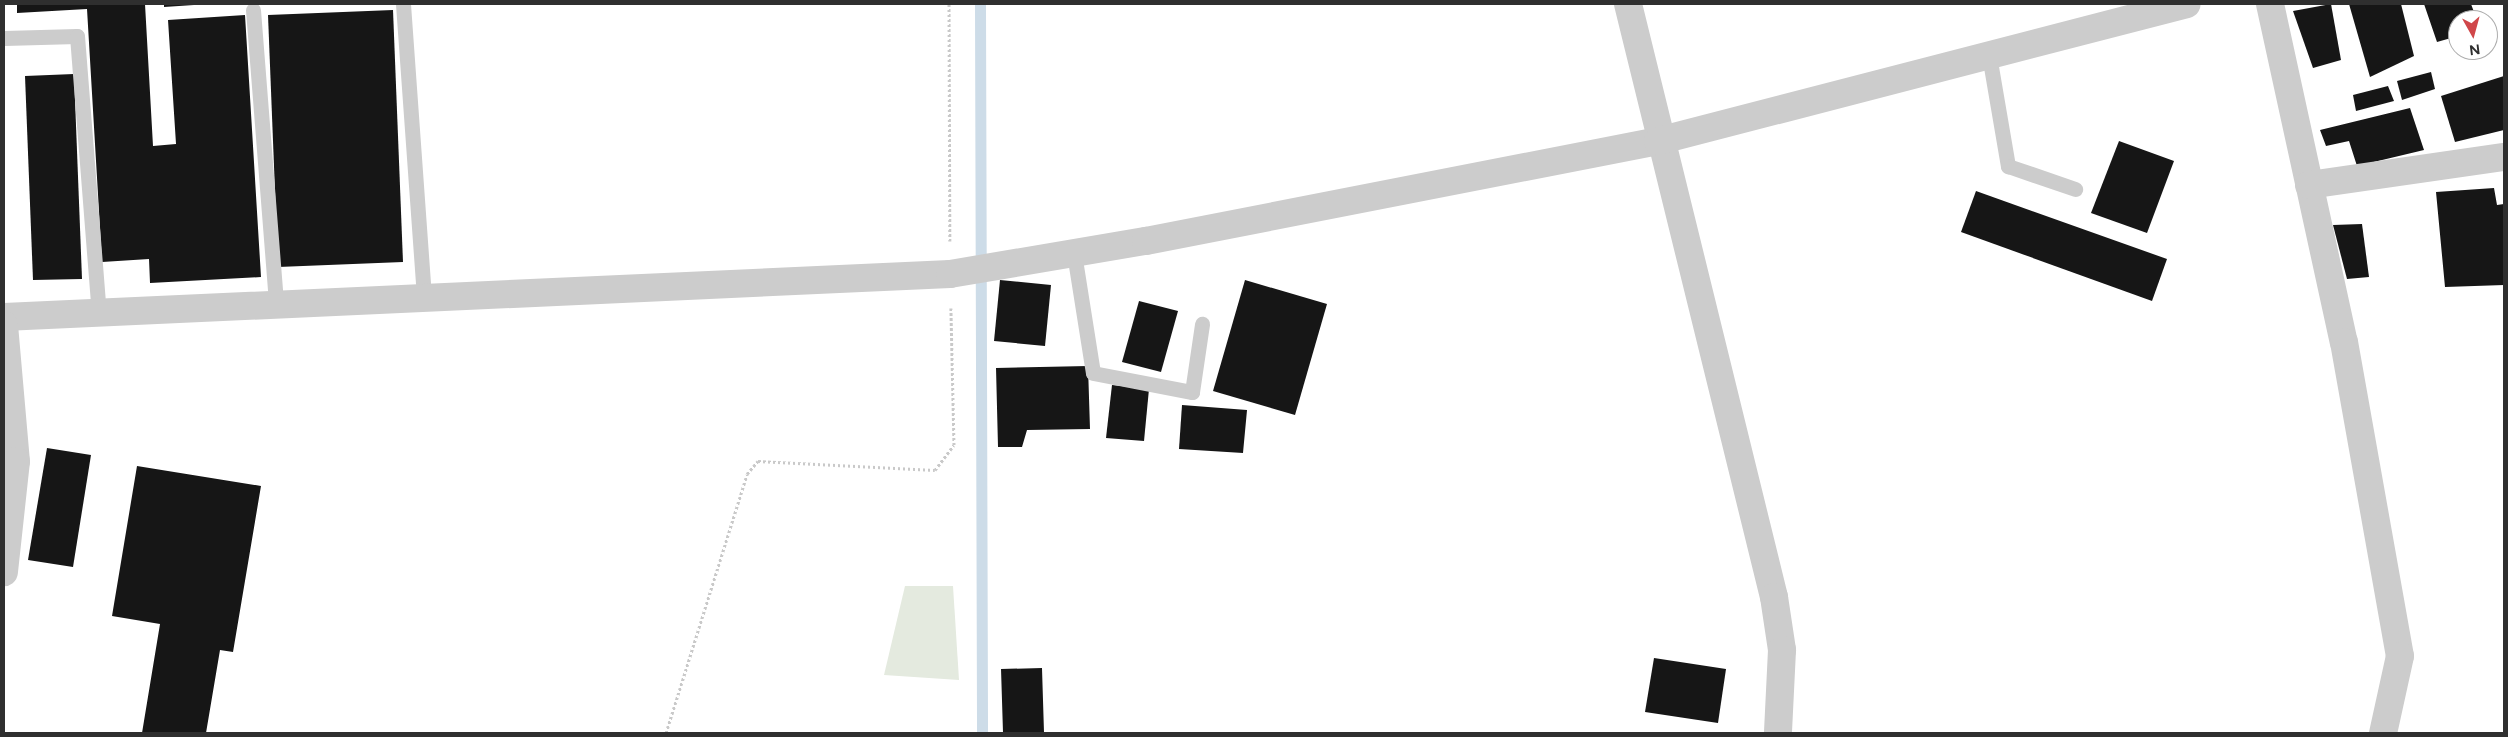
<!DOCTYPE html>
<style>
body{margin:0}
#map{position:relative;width:2508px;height:737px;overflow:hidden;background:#fff;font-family:Figtree,sans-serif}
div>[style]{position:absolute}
.green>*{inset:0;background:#e4eadf}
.stream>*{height:11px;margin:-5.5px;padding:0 5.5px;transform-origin:5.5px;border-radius:5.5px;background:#cddce8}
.building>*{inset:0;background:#161616}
.path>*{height:3px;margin-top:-1.5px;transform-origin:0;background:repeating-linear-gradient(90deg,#c9c9c9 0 2.5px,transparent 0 5px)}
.lane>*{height:15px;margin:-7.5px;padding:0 7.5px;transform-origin:7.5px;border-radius:7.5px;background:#ccc}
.street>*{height:28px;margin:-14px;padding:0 14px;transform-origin:14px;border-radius:14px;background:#ccc}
span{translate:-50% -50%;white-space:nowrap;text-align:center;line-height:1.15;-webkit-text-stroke:5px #fff;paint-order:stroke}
.frame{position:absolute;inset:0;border:5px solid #2f2f2f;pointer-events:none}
.north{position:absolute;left:2448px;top:10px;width:50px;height:50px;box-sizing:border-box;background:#fff;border:1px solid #acacac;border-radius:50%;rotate:173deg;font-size:14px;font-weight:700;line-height:20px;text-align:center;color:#2f2f2f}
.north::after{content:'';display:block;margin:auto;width:18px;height:22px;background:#d0474a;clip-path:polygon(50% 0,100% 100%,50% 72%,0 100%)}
</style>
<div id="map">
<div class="green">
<i style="clip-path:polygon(905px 586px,953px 586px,959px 680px,884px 675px)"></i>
</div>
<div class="stream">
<i style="left:980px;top:4px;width:729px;rotate:89.84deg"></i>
</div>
<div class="building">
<i style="clip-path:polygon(17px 4px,145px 4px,153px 146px,176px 144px,168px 20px,245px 15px,261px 277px,150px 283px,149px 259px,102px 262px,87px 9px,17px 13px)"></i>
<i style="clip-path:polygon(164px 4px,194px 4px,194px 5px,164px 7px)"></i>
<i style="clip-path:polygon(2331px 4px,2341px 60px,2313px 68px,2293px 11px)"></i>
<i style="clip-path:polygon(2349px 4px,2401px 4px,2414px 56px,2370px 77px)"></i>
<i style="clip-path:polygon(2424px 4px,2471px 4px,2477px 20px,2458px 20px,2458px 36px,2437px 42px)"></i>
<i style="clip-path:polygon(393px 10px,403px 262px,278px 267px,268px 15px)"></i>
<i style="clip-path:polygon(2431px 72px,2435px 89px,2402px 100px,2397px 81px)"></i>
<i style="clip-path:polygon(74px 74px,82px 279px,33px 280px,25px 76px)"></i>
<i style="clip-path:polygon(2504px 76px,2504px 130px,2455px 142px,2441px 96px)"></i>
<i style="clip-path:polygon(2388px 86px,2394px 101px,2356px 111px,2353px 95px)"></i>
<i style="clip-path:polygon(2410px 108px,2424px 150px,2357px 166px,2349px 141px,2326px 146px,2320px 130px)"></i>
<i style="clip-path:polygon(2119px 141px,2174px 161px,2147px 233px,2091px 213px)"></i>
<i style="clip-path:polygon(2494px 188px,2497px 205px,2504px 204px,2504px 285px,2445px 287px,2436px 192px)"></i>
<i style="clip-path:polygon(1976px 191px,2167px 259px,2152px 301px,1961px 232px)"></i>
<i style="clip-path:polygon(2362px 224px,2369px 277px,2347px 279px,2333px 225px)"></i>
<i style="clip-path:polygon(1000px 280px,1051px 285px,1045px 346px,994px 341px)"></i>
<i style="clip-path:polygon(1245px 280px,1327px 304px,1295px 415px,1213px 391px)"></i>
<i style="clip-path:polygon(1139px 301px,1178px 311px,1161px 372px,1122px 362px)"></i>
<i style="clip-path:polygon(1088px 366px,1090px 429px,1027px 430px,1022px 447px,998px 447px,996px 368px)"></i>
<i style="clip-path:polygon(1112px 385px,1149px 389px,1144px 441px,1106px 438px)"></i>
<i style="clip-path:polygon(1182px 405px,1247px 410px,1243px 453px,1179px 449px)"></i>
<i style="clip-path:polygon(47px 448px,91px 455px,73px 567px,28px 560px)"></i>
<i style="clip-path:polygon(137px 466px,261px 486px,233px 652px,220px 650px,206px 733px,142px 733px,160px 624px,112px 616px)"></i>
<i style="clip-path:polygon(1654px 658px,1726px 669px,1718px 723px,1645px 712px)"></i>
<i style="clip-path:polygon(1042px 668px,1044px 733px,1003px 733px,1001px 669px)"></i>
</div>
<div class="path">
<i style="left:949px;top:4px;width:237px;rotate:89.8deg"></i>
<i style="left:666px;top:733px;width:271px;rotate:-72.6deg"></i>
<i style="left:747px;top:474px;width:17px;rotate:-50deg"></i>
<i style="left:758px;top:461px;width:177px;rotate:2.9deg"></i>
<i style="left:935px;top:470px;width:31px;rotate:-53deg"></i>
<i style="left:954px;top:445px;width:137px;rotate:-91.3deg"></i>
</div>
<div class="lane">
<i style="left:403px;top:4px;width:295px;rotate:85.9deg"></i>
<i style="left:253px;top:10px;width:296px;rotate:85.5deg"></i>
<i style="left:4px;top:38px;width:73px;rotate:-1.6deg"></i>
<i style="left:77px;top:36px;width:278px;rotate:85.5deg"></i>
<i style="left:1989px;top:55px;width:113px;rotate:80.3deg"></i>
<i style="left:2008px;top:166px;width:71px;rotate:18.9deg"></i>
<i style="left:1074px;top:253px;width:121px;rotate:81deg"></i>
<i style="left:1093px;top:373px;width:101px;rotate:10.9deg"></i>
<i style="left:1192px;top:392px;width:69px;rotate:-81.6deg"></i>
</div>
<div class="street">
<i style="left:1628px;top:4px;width:611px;rotate:76.17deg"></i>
<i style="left:1774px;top:597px;width:54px;rotate:81.4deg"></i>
<i style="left:1782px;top:650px;width:83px;rotate:92.8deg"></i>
<i style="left:2270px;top:4px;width:346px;rotate:77.7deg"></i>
<i style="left:2344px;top:342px;width:319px;rotate:79.9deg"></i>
<i style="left:2400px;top:656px;width:79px;rotate:102.4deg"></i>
<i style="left:2309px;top:185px;width:197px;rotate:-8.2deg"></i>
<i style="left:4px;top:317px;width:947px;rotate:-2.6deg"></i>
<i style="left:950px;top:274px;width:199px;rotate:-9.6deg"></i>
<i style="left:1146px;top:241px;width:522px;rotate:-11.05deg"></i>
<i style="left:1658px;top:141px;width:546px;rotate:-14.52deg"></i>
<i style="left:4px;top:325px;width:137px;rotate:85deg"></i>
<i style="left:16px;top:461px;width:112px;rotate:96.2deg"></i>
</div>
<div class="frame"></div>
<div class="north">N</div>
</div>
